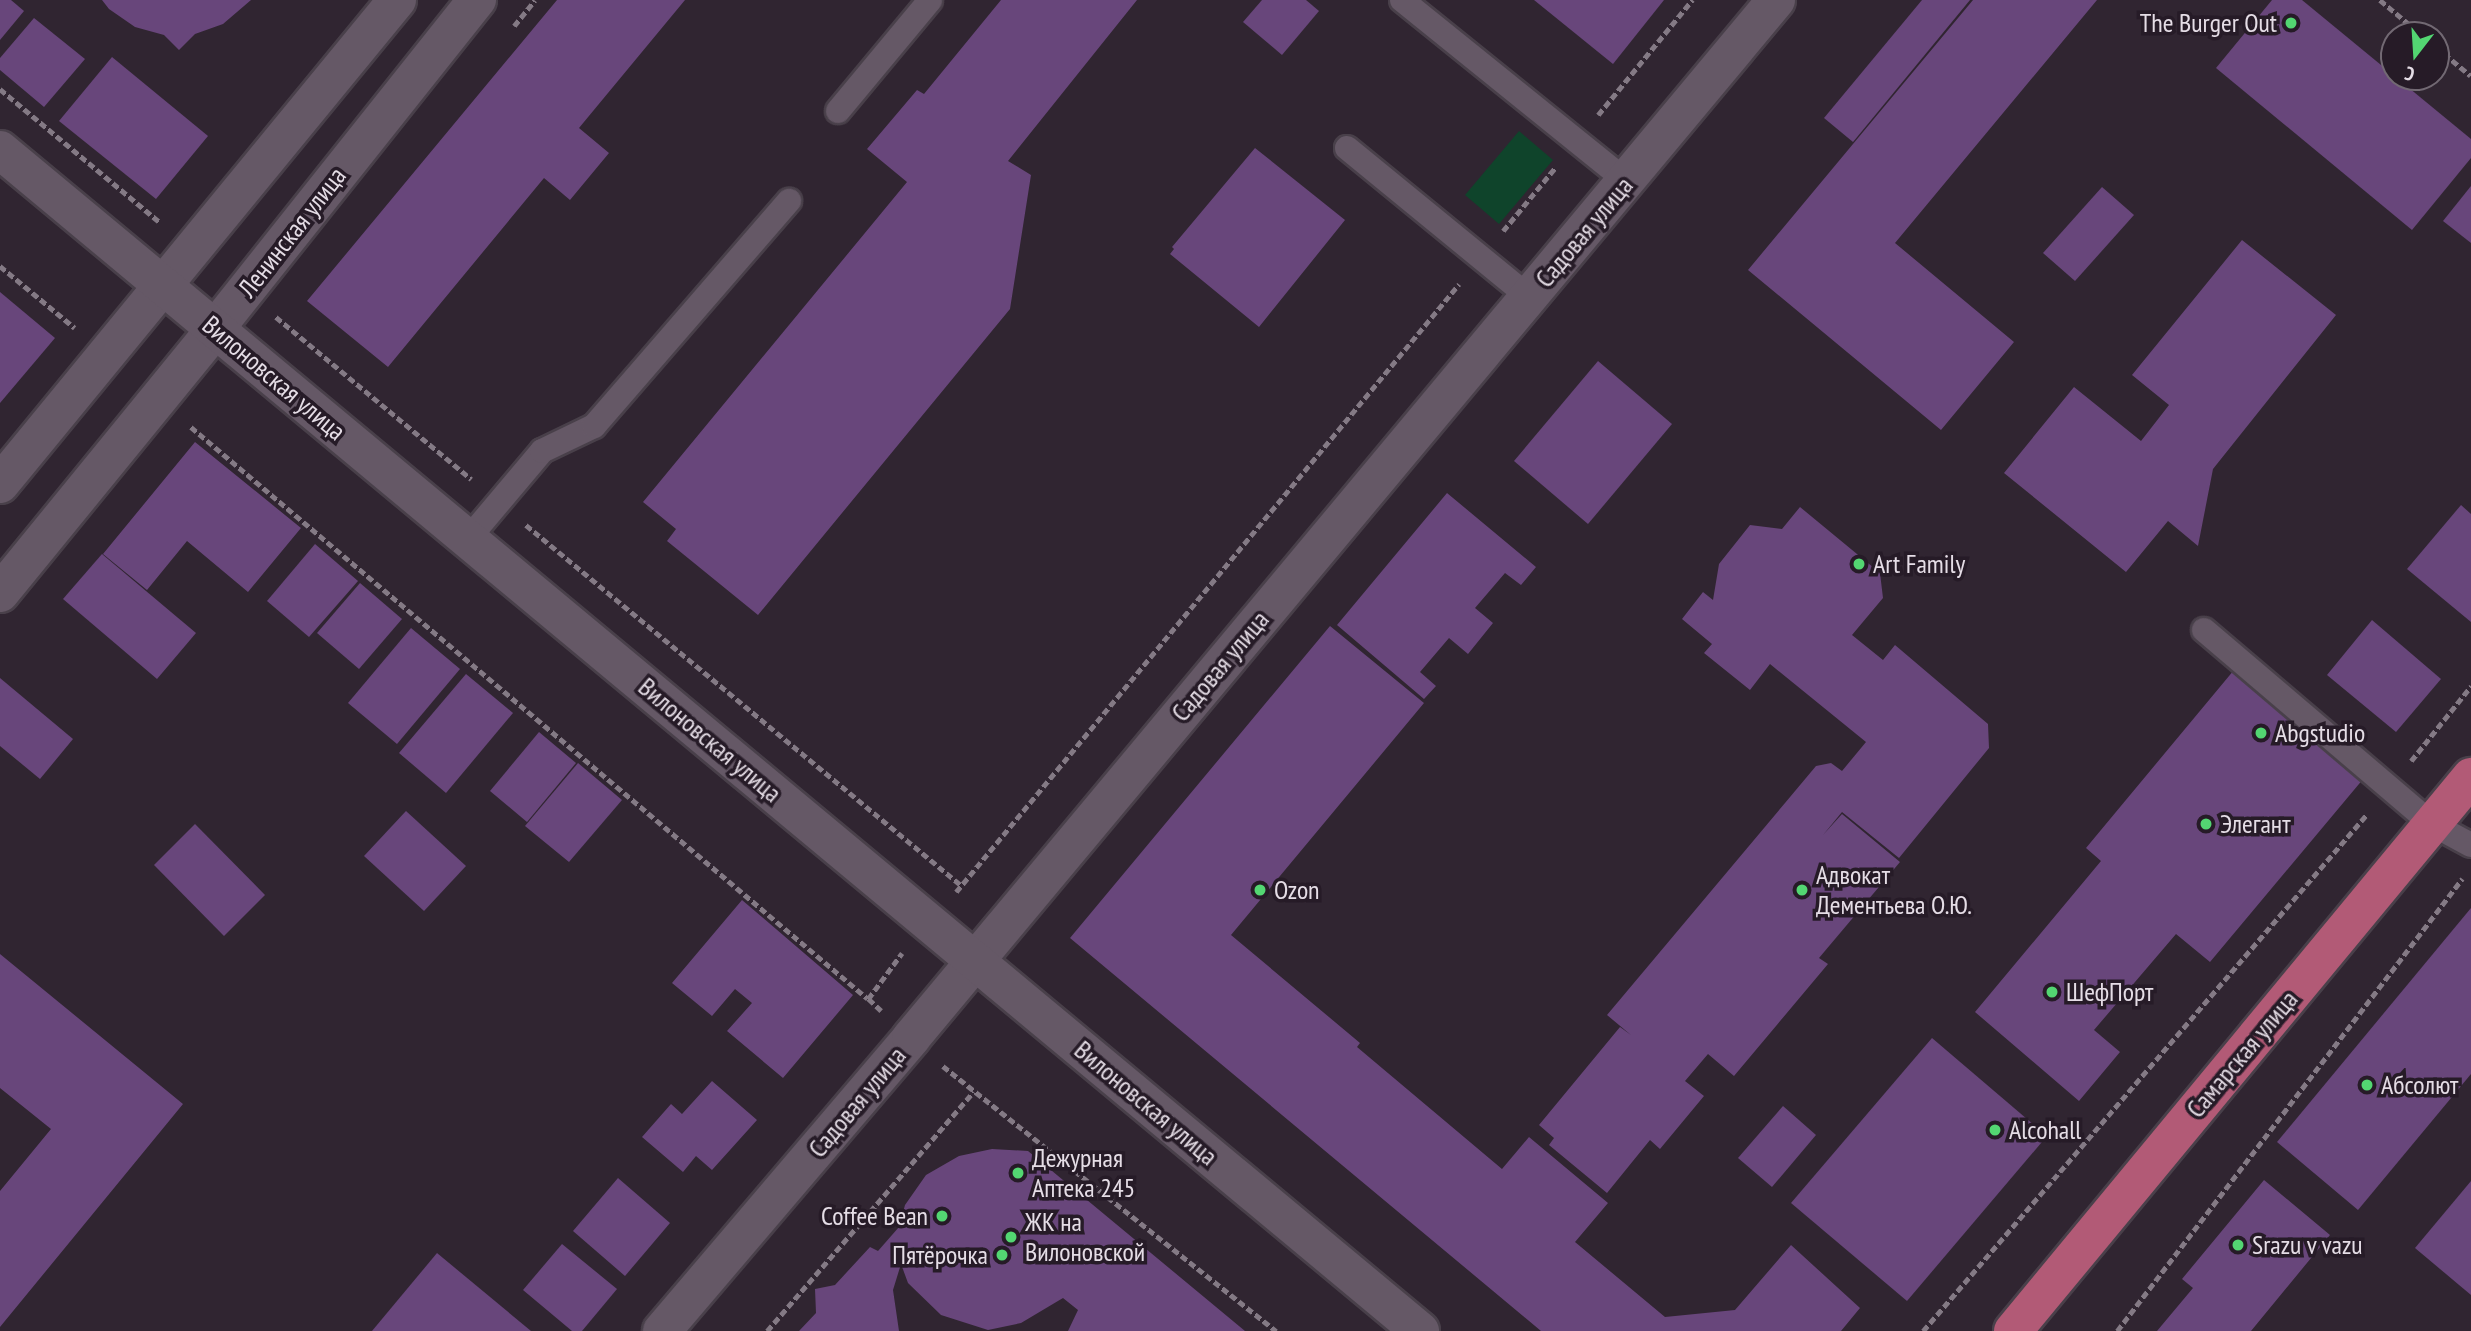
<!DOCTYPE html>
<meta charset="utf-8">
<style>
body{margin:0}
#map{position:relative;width:2471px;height:1331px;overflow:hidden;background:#302531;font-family:"PT Sans Narrow",sans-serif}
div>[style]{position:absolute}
.green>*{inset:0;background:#0f442b}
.building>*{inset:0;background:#68467b}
.path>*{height:4.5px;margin-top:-2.25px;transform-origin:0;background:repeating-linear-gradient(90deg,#847a85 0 7px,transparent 0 10.5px)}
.roads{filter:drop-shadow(2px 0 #49404a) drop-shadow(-2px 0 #49404a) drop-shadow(0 2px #49404a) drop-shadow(0 -2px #49404a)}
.service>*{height:24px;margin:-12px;padding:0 12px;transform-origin:12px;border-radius:12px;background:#655866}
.minor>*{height:38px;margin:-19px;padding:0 19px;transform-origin:19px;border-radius:19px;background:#655866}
.secondary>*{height:38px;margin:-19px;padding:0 19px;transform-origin:19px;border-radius:19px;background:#655866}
.primary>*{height:38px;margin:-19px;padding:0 19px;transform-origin:19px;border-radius:19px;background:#b25a76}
.dots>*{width:19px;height:19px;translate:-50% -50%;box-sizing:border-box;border:4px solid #261b27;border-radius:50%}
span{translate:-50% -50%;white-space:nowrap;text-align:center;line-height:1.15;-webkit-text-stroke:7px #261b27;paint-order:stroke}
.poi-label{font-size:26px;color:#e5dde6}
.right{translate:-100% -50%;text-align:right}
.left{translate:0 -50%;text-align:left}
.street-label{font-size:26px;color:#e5dde6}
.north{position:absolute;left:2380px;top:21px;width:70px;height:70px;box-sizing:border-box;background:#261b27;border:2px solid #726973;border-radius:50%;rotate:197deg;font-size:19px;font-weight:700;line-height:28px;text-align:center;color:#e5dde6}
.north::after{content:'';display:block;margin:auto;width:24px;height:32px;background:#53d672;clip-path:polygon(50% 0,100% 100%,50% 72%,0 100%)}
</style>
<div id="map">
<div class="green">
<i style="clip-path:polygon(1519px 131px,1553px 160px,1499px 224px,1465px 195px)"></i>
</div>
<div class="building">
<i style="clip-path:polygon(0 0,11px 0,24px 11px,0 40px)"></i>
<i style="clip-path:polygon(102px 0,251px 0,223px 24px,195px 34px,179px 50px,164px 35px,135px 27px,109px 9px)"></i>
<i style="clip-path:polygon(557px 0,685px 0,579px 128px,609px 153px,570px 200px,544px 178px,388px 367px,307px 301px)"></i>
<i style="clip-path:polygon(1001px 0,1137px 0,1008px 161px,1031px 175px,1010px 309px,758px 615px,667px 541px,676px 529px,643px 502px,907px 182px,867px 149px,917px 90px,924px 94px)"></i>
<i style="clip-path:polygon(1262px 0,1306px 0,1319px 11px,1282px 55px,1243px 22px)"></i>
<i style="clip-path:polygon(1534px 0,1664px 0,1613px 64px)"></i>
<i style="clip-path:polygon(1922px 0,1970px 0,1853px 142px,1824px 118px)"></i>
<i style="clip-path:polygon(1973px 0,2097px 0,1895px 243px,2014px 342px,1941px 430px,1748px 270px)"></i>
<i style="clip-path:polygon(2272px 0,2302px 0,2471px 139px,2471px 158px,2412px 230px,2216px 68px)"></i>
<i style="clip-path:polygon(34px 18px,85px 59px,44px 107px,0 70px,0 58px)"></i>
<i style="clip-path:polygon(112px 57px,208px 136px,156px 199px,59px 121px)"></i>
<i style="clip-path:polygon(1255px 148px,1345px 220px,1259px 327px,1170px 254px,1174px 249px,1172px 247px)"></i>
<i style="clip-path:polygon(2471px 186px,2471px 243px,2443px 221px)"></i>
<i style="clip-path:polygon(2102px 187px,2134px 215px,2075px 281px,2043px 253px)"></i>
<i style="clip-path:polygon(2242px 240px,2336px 315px,2213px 469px,2198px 546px,2168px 521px,2126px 572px,2004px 473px,2074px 387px,2141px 441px,2169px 405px,2132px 375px)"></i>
<i style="clip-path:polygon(0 292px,55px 338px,0 403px)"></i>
<i style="clip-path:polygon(1598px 361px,1672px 424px,1588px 524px,1514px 461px)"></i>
<i style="clip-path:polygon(195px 442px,301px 528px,248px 592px,187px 541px,147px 590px,103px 554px)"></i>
<i style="clip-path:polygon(1447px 493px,1536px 567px,1521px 585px,1505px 573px,1475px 608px,1493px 623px,1468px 654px,1449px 638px,1420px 672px,1436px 686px,1424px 699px,1337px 625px)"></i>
<i style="clip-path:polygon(2461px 505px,2471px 514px,2471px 622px,2407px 569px)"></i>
<i style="clip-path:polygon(1800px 507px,1880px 573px,1883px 598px,1852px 635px,1883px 660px,1895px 645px,1988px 724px,1989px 748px,1899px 858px,1842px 812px,1823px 835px,1842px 814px,1900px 862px,1819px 958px,1828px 964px,1734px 1076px,1708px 1054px,1685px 1081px,1704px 1096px,1660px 1149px,1650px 1140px,1607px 1193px,1549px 1145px,1554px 1138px,1539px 1125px,1620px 1027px,1631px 1035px,1607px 1015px,1785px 803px,1816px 766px,1831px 763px,1842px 771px,1866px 742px,1770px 664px,1750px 690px,1704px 653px,1712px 644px,1682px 619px,1703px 592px,1713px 600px,1719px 564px,1750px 525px,1782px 529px)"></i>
<i style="clip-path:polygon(315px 544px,358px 581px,309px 637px,267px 601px)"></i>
<i style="clip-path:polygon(102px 554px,196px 633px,157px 679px,63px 599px)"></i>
<i style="clip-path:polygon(360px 583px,402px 619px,359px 669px,317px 633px)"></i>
<i style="clip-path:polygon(2372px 620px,2441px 679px,2396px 732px,2327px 675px)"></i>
<i style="clip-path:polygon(1330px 626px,1424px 703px,1231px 935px,1360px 1043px,1357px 1047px,1502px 1169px,1529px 1137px,1608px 1203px,1575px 1242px,1665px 1317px,1735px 1310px,1791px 1245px,1860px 1308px,1841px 1331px,1541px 1331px,1070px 938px)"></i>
<i style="clip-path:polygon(411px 628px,460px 669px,397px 744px,348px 703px)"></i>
<i style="clip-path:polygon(2234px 670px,2364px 778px,2210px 962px,2176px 934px,2094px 1030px,2120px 1052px,2079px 1101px,1975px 1012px,2101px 861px,2086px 848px)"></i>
<i style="clip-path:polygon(466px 674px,513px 713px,446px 793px,399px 753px)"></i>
<i style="clip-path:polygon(0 678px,73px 739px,40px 779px,0 746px)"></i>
<i style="clip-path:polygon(539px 732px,576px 763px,527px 822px,490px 791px)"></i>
<i style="clip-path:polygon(578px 763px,622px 800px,569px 862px,525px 826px)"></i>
<i style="clip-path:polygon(406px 811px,466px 866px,424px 911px,364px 856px)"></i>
<i style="clip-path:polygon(195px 824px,265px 895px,224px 936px,154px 865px)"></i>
<i style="clip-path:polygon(742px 900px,853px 995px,783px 1078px,727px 1031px,752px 1003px,735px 989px,712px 1016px,672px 983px)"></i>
<i style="clip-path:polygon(2471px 908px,2471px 1074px,2358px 1210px,2277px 1142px)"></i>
<i style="clip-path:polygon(0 954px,183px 1104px,0 1327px,0 1191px,51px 1129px,0 1088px)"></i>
<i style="clip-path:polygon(1932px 1038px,2047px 1136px,1907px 1301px,1791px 1203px)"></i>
<i style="clip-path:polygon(712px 1081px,757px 1120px,712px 1170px,696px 1156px,683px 1172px,642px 1137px,671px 1104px,682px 1114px)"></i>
<i style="clip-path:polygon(1783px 1106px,1816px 1135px,1772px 1187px,1738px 1158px)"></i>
<i style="clip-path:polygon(992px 1149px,1028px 1151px,1245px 1331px,1068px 1331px,1078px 1310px,1063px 1298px,1021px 1323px,988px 1330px,941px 1315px,908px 1283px,901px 1264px,893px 1290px,899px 1331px,799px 1331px,816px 1313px,815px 1289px,835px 1285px,870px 1247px,878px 1251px,899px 1227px,905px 1205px,926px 1175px,959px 1156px)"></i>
<i style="clip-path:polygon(618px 1178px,670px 1223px,625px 1276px,573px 1231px)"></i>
<i style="clip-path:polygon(2264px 1180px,2330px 1235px,2251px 1331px,2157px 1331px,2193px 1288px,2182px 1279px)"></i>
<i style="clip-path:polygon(2471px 1181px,2471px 1295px,2415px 1248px)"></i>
<i style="clip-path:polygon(562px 1244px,617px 1289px,582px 1331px,572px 1331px,523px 1290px)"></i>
<i style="clip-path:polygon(437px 1253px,531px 1331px,372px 1331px)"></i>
</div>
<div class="path">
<i style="left:2380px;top:0;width:55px;rotate:39.8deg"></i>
<i style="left:514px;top:26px;width:33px;rotate:-51deg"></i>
<i style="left:2436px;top:47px;width:45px;rotate:39.6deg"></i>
<i style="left:0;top:89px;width:209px;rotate:39.8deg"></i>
<i style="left:1598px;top:115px;width:149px;rotate:-50.7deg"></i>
<i style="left:1503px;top:231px;width:82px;rotate:-50.5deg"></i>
<i style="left:0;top:266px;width:97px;rotate:39.6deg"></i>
<i style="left:276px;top:317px;width:254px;rotate:39.7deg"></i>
<i style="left:191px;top:427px;width:886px;rotate:40.19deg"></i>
<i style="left:526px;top:525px;width:566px;rotate:39.62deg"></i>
<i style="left:2411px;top:761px;width:96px;rotate:-51.3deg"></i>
<i style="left:956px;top:892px;width:789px;rotate:-50.4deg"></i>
<i style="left:881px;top:1011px;width:18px;rotate:-137deg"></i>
<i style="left:868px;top:999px;width:57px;rotate:-53.5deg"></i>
<i style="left:943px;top:1066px;width:426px;rotate:38.5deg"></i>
<i style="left:767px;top:1331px;width:316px;rotate:-49.2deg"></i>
<i style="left:1923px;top:1331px;width:681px;rotate:-49.34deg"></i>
<i style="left:2117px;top:1331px;width:569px;rotate:-52.65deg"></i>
</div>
<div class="roads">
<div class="service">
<i style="left:1402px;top:0;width:288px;rotate:38.9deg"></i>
<i style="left:838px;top:111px;width:144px;rotate:-50.3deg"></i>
<i style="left:1347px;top:148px;width:235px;rotate:39.3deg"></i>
<i style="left:468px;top:539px;width:115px;rotate:-49.9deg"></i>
<i style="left:542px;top:451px;width:58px;rotate:-25.7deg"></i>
<i style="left:594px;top:426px;width:298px;rotate:-49.1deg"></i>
<i style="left:2204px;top:630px;width:299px;rotate:40.4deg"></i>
<i style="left:2432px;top:824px;width:44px;rotate:28.3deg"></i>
</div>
<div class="minor">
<i style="left:0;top:484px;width:626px;rotate:-50.64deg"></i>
<i style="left:0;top:593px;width:340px;rotate:-50.8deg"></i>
<i style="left:215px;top:329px;width:421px;rotate:-51.5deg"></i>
<i style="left:662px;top:1331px;width:385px;rotate:-49.6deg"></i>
<i style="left:911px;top:1038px;width:1351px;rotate:-50.19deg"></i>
</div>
<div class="secondary">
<i style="left:0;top:150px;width:1847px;rotate:39.75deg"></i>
</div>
<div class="primary">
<i style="left:2013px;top:1331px;width:719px;rotate:-50.42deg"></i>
</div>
</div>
<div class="dots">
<i style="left:2291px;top:23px;background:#53d672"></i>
<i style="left:1859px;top:564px;background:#53d672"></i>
<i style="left:2261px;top:733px;background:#53d672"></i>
<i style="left:2206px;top:824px;background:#53d672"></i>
<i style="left:1260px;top:890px;background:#53d672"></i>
<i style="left:1802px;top:890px;background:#53d672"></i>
<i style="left:2052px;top:992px;background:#53d672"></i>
<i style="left:2367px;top:1085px;background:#53d672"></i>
<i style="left:1995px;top:1130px;background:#53d672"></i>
<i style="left:1018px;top:1173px;background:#53d672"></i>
<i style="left:942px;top:1216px;background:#53d672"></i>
<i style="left:1011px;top:1237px;background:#53d672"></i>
<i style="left:2238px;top:1245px;background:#53d672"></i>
<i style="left:1002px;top:1255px;background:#53d672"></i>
</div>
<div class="poi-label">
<span class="right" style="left:2277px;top:23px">The Burger Out</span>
<span class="left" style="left:1873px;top:564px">Art Family</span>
<span class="left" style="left:2275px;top:733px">Abgstudio</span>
<span class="left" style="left:2220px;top:824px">Элегант</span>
<span class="left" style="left:1816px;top:890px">Адвокат<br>Дементьева О.Ю.</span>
<span class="left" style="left:1274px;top:890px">Ozon</span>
<span class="left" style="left:2066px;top:992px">ШефПорт</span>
<span class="left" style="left:2381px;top:1085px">Абсолют</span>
<span class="left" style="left:2009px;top:1130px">Alcohall</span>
<span class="left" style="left:1032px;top:1173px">Дежурная<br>Аптека 245</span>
<span class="right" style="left:928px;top:1216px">Coffee Bean</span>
<span class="left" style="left:1025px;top:1237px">ЖК на<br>Вилоновской</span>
<span class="left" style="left:2252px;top:1245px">Srazu v vazu</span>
<span class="right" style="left:988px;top:1255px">Пятёрочка</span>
</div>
<div class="street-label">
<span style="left:292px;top:232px;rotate:-52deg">Ленинская улица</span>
<span style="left:1584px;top:232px;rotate:-50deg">Садовая улица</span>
<span style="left:274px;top:378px;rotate:40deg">Вилоновская улица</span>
<span style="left:1220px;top:666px;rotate:-50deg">Садовая улица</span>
<span style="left:710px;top:740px;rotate:40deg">Вилоновская улица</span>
<span style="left:2242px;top:1054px;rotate:-50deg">Самарская улица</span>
<span style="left:857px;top:1102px;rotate:-50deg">Садовая улица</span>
<span style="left:1146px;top:1103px;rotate:40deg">Вилоновская улица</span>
</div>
<div class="north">С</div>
</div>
